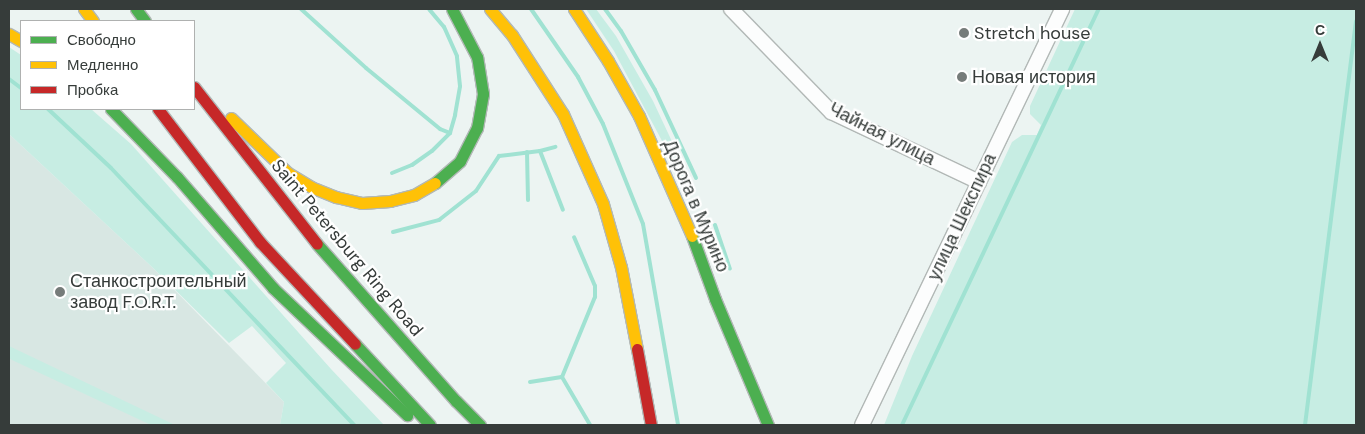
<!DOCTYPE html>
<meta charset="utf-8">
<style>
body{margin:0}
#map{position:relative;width:1365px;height:434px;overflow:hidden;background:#ecf4f2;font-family:"DM Sans",sans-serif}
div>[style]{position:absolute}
.built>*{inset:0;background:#d8e7e3}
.green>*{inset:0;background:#c7ede3}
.stream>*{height:4px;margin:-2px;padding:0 2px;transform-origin:2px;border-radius:2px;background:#a0e2d2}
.roads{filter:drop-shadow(1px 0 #b2b8b6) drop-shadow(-1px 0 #b2b8b6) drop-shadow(0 1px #b2b8b6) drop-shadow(0 -1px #b2b8b6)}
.street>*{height:14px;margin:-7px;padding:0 7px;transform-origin:7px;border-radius:7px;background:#fcfdfd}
.fast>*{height:11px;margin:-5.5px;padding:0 5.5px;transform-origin:5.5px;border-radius:5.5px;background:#4caf50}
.slow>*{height:11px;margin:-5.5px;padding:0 5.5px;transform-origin:5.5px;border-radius:5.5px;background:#ffc107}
.jam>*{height:11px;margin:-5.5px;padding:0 5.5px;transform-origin:5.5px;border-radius:5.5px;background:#c62828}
.dots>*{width:14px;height:14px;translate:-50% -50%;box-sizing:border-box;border:2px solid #fff;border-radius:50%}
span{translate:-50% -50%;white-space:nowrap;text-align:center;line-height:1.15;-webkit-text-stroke:4.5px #fff;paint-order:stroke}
.poi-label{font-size:18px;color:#363c3a}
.left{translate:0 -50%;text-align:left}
.street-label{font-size:18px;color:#363c3a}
.frame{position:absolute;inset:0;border:10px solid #363c3a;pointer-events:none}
.legend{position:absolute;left:20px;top:20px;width:175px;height:90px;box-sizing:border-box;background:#fff;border:1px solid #afb1b0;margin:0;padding:6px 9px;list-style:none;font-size:15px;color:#363c3a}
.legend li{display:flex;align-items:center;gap:10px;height:25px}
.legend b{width:25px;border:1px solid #afb1b0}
.north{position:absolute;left:1295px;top:20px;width:50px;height:50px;-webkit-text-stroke:4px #fff;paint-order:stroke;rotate:0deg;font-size:14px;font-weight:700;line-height:20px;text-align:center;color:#363c3a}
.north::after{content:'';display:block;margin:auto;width:18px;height:22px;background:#363c3a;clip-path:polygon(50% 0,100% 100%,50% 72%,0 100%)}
</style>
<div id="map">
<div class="built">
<i style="clip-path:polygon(9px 134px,152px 267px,284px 402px,280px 425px,9px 425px)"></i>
</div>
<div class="green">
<i style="clip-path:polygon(586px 9px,596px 9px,616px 36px,653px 101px,691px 182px,681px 186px,661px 139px,614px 51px)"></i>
<i style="clip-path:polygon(1075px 9px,1356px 9px,1356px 425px,884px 425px,912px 356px,1012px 142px,1022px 135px,1037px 135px,1041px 125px,1030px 114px,1030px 106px)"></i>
<i style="clip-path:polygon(9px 47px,21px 55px,21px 109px,91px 109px,131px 144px,331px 369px,384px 425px,280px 425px,284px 402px,266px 383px,286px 363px,252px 326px,229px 343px,152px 267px,9px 134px)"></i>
<i style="clip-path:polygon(9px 346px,175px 425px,151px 425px,12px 360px,9px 358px)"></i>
</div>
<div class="stream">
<i style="left:301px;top:9px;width:88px;rotate:42.2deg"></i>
<i style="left:366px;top:68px;width:96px;rotate:39.5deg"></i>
<i style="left:440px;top:129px;width:11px;rotate:22deg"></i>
<i style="left:531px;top:9px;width:83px;rotate:55.3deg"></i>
<i style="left:578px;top:77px;width:53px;rotate:62deg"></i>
<i style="left:603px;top:124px;width:108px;rotate:68.2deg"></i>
<i style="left:643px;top:224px;width:204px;rotate:80.1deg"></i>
<i style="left:605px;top:9px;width:27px;rotate:54deg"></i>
<i style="left:621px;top:31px;width:68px;rotate:60deg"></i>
<i style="left:655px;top:90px;width:97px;rotate:65deg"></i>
<i style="left:9px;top:79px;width:15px;rotate:37deg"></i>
<i style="left:48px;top:109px;width:86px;rotate:43.1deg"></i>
<i style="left:111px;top:168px;width:354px;rotate:46.6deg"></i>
<i style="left:540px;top:151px;width:63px;rotate:68.7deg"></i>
<i style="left:527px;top:152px;width:48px;rotate:88.8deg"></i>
<i style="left:392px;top:173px;width:22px;rotate:-22deg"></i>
<i style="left:412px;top:165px;width:24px;rotate:-35deg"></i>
<i style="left:432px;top:151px;width:25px;rotate:-45deg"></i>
<i style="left:450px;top:133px;width:19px;rotate:-74deg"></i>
<i style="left:455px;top:115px;width:29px;rotate:-80deg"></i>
<i style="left:460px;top:86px;width:30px;rotate:-96deg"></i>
<i style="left:457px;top:56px;width:32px;rotate:-114deg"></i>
<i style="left:444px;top:27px;width:23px;rotate:-130deg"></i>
<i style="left:715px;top:225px;width:46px;rotate:71.2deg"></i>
<i style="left:393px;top:232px;width:48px;rotate:-14.6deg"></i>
<i style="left:439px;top:220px;width:47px;rotate:-38.1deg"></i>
<i style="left:476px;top:191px;width:42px;rotate:-56.7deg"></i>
<i style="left:499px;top:156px;width:41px;rotate:-7deg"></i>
<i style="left:540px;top:151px;width:16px;rotate:-15deg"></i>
<i style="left:562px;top:377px;width:56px;rotate:59.7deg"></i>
<i style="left:530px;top:382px;width:32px;rotate:-9deg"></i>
<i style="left:562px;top:377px;width:87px;rotate:-67.6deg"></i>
<i style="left:595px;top:297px;width:11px;rotate:-90deg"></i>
<i style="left:595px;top:286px;width:53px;rotate:-113.2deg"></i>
<i style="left:902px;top:425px;width:460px;rotate:-64.7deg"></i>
<i style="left:1305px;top:425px;width:407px;rotate:-82.8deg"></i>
</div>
<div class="roads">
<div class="street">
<i style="left:731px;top:9px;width:144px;rotate:45.8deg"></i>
<i style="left:831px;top:112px;width:164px;rotate:25.3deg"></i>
<i style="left:862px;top:425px;width:462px;rotate:-64.3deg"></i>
</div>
<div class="fast">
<i style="left:136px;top:9px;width:15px;rotate:53deg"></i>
<i style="left:111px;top:109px;width:95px;rotate:45.9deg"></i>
<i style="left:177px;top:177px;width:147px;rotate:49.1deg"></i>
<i style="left:273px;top:288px;width:185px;rotate:43.5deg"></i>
<i style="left:435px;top:183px;width:33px;rotate:-41deg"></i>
<i style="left:460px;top:161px;width:37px;rotate:-63deg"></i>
<i style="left:477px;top:128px;width:35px;rotate:-80deg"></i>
<i style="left:483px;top:94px;width:37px;rotate:-99deg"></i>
<i style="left:477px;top:57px;width:54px;rotate:-117.5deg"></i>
<i style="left:692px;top:236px;width:67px;rotate:69.9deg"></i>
<i style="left:715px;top:299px;width:137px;rotate:67.2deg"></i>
<i style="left:317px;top:244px;width:210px;rotate:48.5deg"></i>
<i style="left:456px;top:401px;width:34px;rotate:45deg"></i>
<i style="left:355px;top:344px;width:110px;rotate:47.2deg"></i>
</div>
<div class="slow">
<i style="left:84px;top:9px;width:15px;rotate:53deg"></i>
<i style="left:490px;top:9px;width:34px;rotate:50deg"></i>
<i style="left:512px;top:35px;width:94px;rotate:57.2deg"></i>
<i style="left:563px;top:114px;width:98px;rotate:66deg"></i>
<i style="left:603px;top:204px;width:66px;rotate:74.1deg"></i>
<i style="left:621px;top:267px;width:84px;rotate:79deg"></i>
<i style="left:574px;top:9px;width:62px;rotate:56.8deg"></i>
<i style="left:608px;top:61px;width:63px;rotate:60.6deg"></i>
<i style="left:639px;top:116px;width:131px;rotate:66.2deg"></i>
<i style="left:9px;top:34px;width:14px;rotate:30deg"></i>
<i style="left:231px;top:118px;width:79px;rotate:44deg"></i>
<i style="left:288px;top:173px;width:27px;rotate:31deg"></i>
<i style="left:311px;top:187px;width:27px;rotate:22deg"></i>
<i style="left:336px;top:197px;width:27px;rotate:13deg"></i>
<i style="left:362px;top:203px;width:28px;rotate:-4deg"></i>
<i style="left:390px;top:201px;width:25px;rotate:-14deg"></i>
<i style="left:414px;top:195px;width:24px;rotate:-30deg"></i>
</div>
<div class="jam">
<i style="left:194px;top:87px;width:199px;rotate:51.9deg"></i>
<i style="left:158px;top:109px;width:168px;rotate:52.5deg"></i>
<i style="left:260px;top:242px;width:139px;rotate:47deg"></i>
<i style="left:637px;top:349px;width:77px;rotate:79.6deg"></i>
</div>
</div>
<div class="dots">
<i style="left:964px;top:33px;background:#767c7a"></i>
<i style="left:962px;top:77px;background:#767c7a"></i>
<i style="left:60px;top:292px;background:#767c7a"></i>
</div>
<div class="poi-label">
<span class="left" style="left:974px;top:33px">Stretch house</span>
<span class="left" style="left:972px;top:77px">Новая история</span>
<span class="left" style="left:70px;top:292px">Станкостроительный<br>завод F.O.R.T.</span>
</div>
<div class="street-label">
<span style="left:882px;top:134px;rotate:27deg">Чайная улица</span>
<span style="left:696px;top:206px;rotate:67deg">Дорога в Мурино</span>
<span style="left:962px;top:217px;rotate:-65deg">улица Шекспира</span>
<span style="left:347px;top:248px;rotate:50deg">Saint Petersburg Ring Road</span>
</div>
<div class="frame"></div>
<ul class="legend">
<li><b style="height:6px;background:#4caf50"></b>Свободно</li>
<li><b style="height:6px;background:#ffc107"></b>Медленно</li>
<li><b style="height:6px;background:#c62828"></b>Пробка</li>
</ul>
<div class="north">С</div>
</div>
